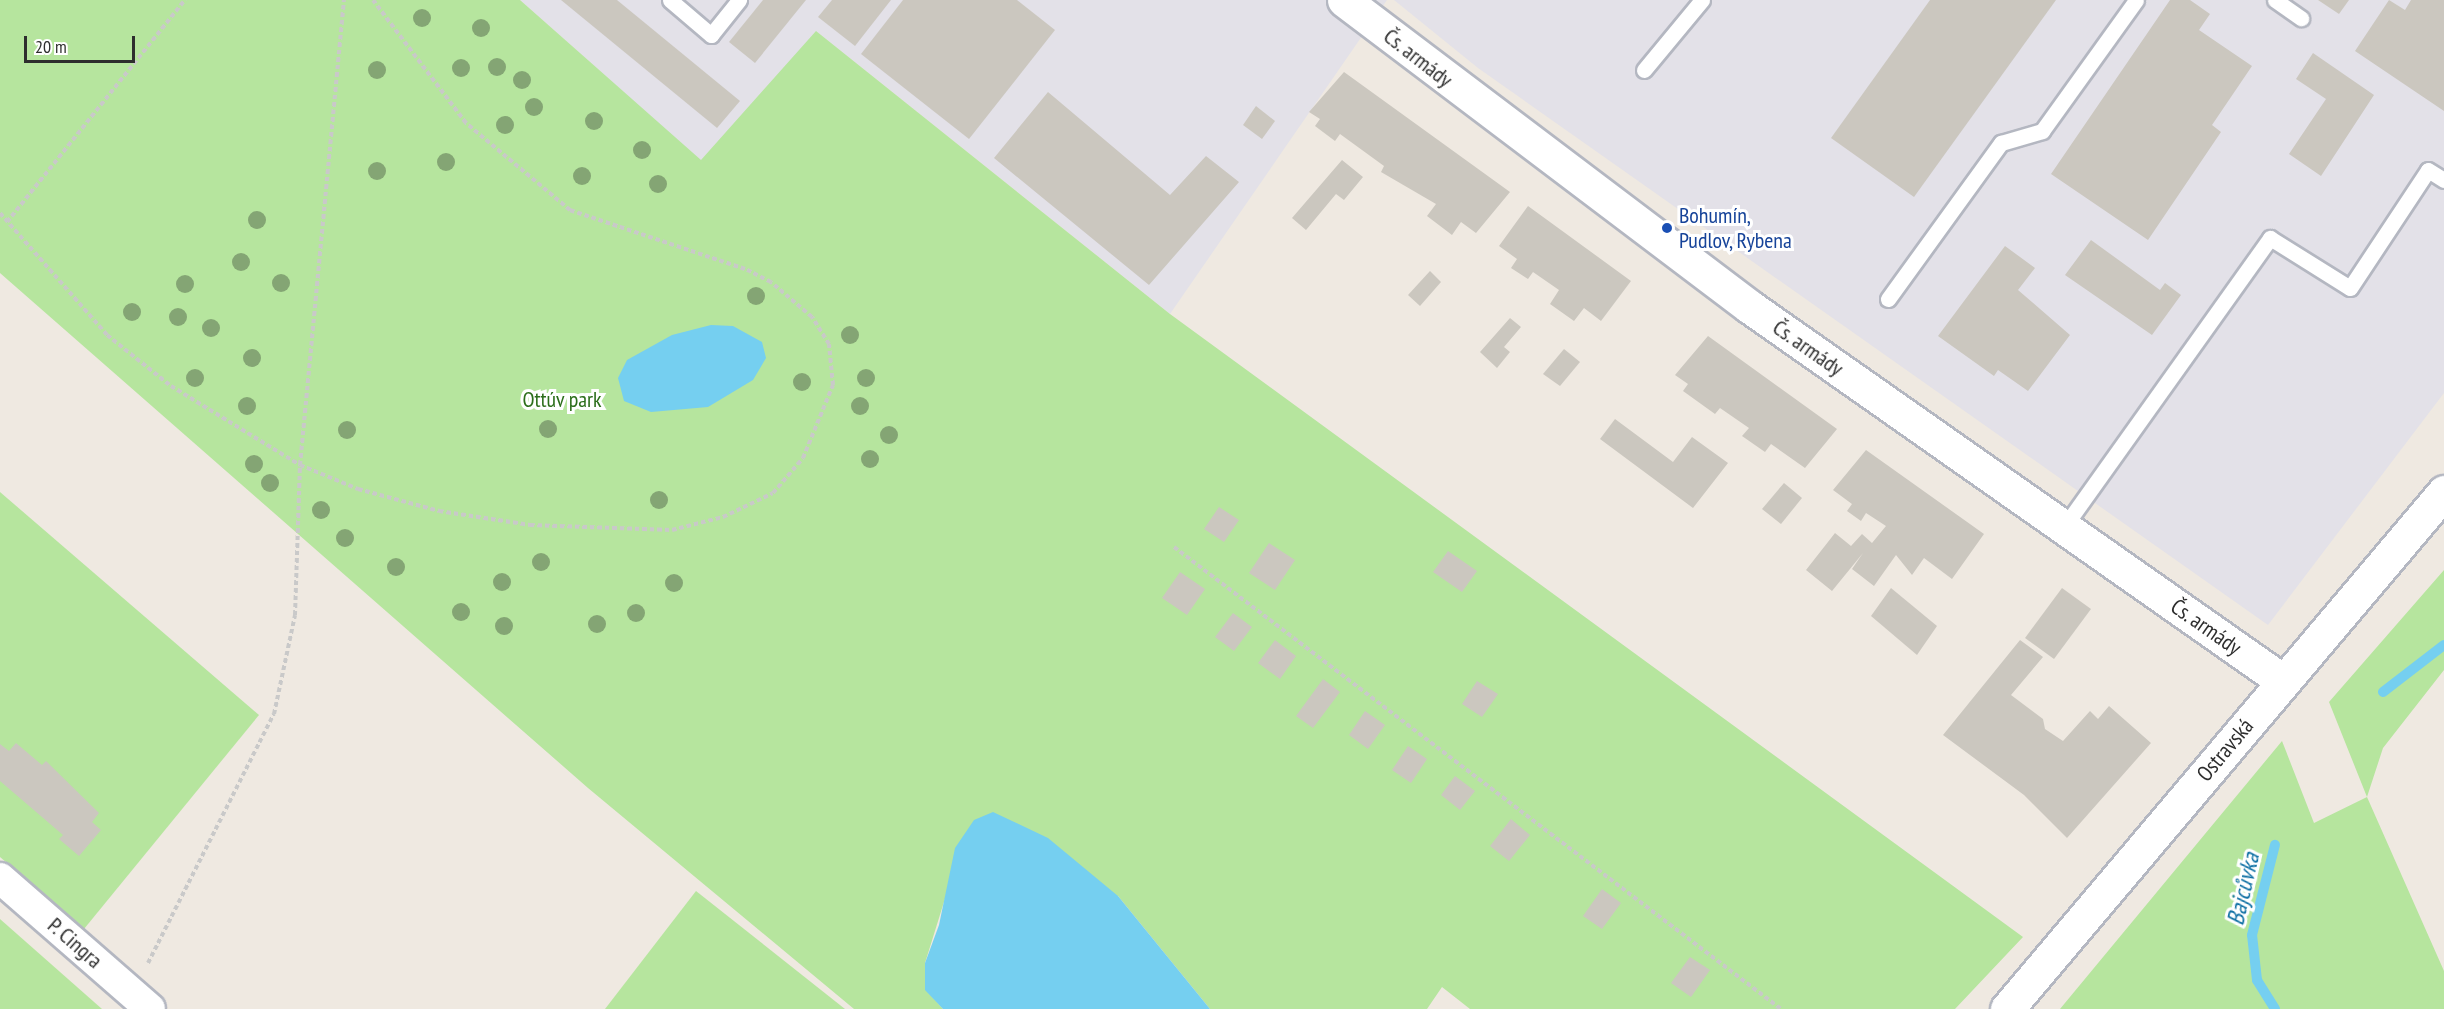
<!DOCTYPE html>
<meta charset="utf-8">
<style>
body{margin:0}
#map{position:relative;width:2444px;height:1009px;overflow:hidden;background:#efe9e1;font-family:"PT Sans Narrow",sans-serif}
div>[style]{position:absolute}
.industrial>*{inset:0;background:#e3e1e8}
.green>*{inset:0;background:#b6e59e}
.water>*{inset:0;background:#75cff0}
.stream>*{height:10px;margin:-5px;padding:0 5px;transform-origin:5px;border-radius:5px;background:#75cff0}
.building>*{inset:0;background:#cbc7bf}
.path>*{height:4px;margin-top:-2px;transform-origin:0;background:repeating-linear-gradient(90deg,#c9c9c9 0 4.5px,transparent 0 7.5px)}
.roads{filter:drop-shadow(2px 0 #b4b7c1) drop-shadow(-2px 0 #b4b7c1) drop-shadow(0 2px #b4b7c1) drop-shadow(0 -2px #b4b7c1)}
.lane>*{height:15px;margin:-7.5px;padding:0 7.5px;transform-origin:7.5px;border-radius:7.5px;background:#fff}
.street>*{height:30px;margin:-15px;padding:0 15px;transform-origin:15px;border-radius:15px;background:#fff}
.secondary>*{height:33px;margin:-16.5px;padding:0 16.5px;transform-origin:16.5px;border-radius:16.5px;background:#fff}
.trees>*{width:18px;height:18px;margin:-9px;border-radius:50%;background:#84a574}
.dots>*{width:16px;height:16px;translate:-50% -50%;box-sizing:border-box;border:3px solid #fff;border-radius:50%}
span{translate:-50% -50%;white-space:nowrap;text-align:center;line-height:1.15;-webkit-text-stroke:6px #fff;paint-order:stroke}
.street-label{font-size:22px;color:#2e2e2e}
.transit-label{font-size:22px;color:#164399}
.left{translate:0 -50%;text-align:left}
.park-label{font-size:22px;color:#2c6e1b}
.water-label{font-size:24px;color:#0d6fa3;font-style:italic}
.scale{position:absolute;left:24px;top:36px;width:111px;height:27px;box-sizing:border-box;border:3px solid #2e2e2e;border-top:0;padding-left:8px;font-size:18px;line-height:21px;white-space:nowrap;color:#2e2e2e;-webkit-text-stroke:4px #fff;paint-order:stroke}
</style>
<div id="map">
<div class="industrial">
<i style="clip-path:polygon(520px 0,1387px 0,1170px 314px,817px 32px,701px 161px)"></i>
<i style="clip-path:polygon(1394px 0,2444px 0,2444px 393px,2268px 625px,1478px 68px)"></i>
</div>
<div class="green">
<i style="clip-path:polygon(0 0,520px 0,701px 160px,816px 31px,1170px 314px,2023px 937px,1955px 1009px,1470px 1009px,1442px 987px,1427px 1009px,1210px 1009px,1118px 896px,948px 889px,925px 963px,926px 990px,943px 1009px,854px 1009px,588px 788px,0 273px)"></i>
<i style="clip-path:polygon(0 492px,259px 715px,84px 929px,0 857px)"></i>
<i style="clip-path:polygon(2444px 570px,2444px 670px,2383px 748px,2367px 797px,2444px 971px,2444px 1009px,2060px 1009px,2282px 741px,2314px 823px,2367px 797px,2329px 702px)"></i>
<i style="clip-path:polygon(696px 891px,845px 1009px,605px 1009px)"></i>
<i style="clip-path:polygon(0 919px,102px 1009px,0 1009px)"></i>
</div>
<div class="water">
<i style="clip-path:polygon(711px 325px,733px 326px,762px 342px,766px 358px,753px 380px,708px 407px,651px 412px,624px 401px,618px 378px,627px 360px,672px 335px)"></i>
<i style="clip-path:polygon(993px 812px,1048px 838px,1118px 896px,1210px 1009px,943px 1009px,925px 990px,925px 963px,939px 925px,955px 848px,974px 820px)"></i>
</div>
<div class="stream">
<i style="left:2383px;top:692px;width:77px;rotate:-37.6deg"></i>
<i style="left:2275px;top:1009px;width:34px;rotate:-122deg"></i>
<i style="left:2257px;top:980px;width:45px;rotate:-96.3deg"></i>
<i style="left:2252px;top:935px;width:93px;rotate:-75.7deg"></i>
</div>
<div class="building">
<i style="clip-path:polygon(561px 0,617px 0,740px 101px,717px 128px)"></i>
<i style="clip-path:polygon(763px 0,806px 0,755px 63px,729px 42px)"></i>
<i style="clip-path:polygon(832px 0,891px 0,855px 46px,818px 17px)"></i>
<i style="clip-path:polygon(903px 0,1017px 0,1055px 30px,969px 139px,861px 54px)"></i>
<i style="clip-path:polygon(1930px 0,2056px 0,1914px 197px,1831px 138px)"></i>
<i style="clip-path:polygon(2170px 0,2190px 0,2210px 14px,2199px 30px,2252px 66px,2212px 125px,2221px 132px,2148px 240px,2051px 174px)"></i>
<i style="clip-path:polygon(2318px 0,2349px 0,2339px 14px)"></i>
<i style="clip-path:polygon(2389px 0,2405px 10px,2411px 0,2444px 0,2444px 111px,2355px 51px)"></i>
<i style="clip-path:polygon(2313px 53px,2374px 95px,2321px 176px,2289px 154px,2326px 99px,2296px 79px)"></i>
<i style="clip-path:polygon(1344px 72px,1510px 192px,1476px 233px,1461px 222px,1452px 235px,1427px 216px,1436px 204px,1381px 172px,1384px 166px,1340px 134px,1335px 141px,1315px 126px,1320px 119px,1309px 112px)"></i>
<i style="clip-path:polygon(1048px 92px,1170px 195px,1206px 156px,1239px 182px,1149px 285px,994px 158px)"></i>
<i style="clip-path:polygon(1256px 106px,1275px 121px,1262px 139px,1243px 125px)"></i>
<i style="clip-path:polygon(1342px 160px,1363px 177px,1344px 200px,1336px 194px,1306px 230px,1292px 218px)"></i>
<i style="clip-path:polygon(1528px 206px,1631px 281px,1601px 321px,1584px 308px,1574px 321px,1550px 304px,1559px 290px,1533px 272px,1528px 279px,1511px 268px,1517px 259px,1499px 246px)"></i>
<i style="clip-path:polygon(2091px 240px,2160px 290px,2165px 283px,2181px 295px,2152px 335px,2065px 275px)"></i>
<i style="clip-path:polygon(2005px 246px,2035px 268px,2018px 290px,2070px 335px,2028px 391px,1998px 370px,1994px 376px,1938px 336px)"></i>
<i style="clip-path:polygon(1430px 271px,1441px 282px,1420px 306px,1408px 295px)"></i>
<i style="clip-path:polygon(1510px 318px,1521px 327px,1504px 347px,1510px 352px,1497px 368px,1480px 352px)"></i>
<i style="clip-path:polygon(1708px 336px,1837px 429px,1805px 468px,1771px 444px,1765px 452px,1742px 436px,1749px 428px,1720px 408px,1715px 414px,1683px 391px,1688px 384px,1675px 375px)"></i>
<i style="clip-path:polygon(1564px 349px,1580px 362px,1560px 386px,1543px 374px)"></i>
<i style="clip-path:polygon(1615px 419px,1673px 462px,1692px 437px,1728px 463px,1693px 508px,1600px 439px)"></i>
<i style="clip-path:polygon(1866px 450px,1984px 534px,1952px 579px,1924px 558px,1912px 575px,1896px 555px,1874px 586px,1852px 569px,1863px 553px,1832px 591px,1806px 570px,1835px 533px,1851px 546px,1862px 534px,1872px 543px,1886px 526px,1866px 513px,1861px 521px,1847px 511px,1852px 504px,1833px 490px)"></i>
<i style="clip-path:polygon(1784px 483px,1802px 498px,1781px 524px,1762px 509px)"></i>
<i style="clip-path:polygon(1219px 507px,1239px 520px,1224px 542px,1204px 529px)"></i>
<i style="clip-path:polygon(1269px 543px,1295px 560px,1275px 590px,1249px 573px)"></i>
<i style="clip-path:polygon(1448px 551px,1477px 571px,1462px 592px,1433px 572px)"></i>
<i style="clip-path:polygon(1180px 572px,1205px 589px,1187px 615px,1162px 598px)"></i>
<i style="clip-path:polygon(1891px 588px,1937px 626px,1917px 655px,1871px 616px)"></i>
<i style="clip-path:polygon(2062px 588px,2091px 609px,2054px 659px,2025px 638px)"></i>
<i style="clip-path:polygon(1233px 613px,1252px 627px,1234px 651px,1215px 637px)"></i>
<i style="clip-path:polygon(1275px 640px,1296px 656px,1280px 679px,1258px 663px)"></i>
<i style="clip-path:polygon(2020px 640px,2043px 657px,2011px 695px,2043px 719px,2045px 729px,2063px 741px,2090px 711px,2098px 719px,2109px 706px,2151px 743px,2067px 838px,2024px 795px,1943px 735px)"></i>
<i style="clip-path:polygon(1323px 679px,1340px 692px,1313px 728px,1296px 716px)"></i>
<i style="clip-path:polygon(1477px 681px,1498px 694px,1482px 717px,1462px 704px)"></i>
<i style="clip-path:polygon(1365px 711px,1385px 725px,1368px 749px,1349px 735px)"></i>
<i style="clip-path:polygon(16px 743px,42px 765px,46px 761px,99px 813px,92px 822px,101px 830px,79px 856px,59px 839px,63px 835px,0 781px,0 744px,9px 751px)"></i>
<i style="clip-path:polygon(1408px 746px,1427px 759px,1411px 783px,1392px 770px)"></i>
<i style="clip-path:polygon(1455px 776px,1475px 791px,1460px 810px,1441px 795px)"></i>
<i style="clip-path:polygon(1511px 819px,1530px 835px,1509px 861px,1490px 846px)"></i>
<i style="clip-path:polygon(1602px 889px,1621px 903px,1602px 929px,1583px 916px)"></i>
<i style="clip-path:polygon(1690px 957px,1710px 970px,1691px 997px,1671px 983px)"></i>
</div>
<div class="path">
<i style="left:0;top:213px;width:162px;rotate:48.7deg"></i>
<i style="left:107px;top:335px;width:82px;rotate:38.6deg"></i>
<i style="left:171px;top:386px;width:151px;rotate:31.5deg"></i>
<i style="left:300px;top:465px;width:63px;rotate:22.5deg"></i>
<i style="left:358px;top:489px;width:84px;rotate:15.2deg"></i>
<i style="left:439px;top:511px;width:92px;rotate:8.7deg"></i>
<i style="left:530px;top:525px;width:142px;rotate:2deg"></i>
<i style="left:672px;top:530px;width:53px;rotate:-14.3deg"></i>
<i style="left:723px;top:517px;width:55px;rotate:-25.6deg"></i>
<i style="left:773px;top:493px;width:46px;rotate:-49.4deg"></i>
<i style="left:803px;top:458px;width:79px;rotate:-67.7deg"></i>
<i style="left:833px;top:385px;width:41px;rotate:-95.6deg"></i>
<i style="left:829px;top:344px;width:32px;rotate:-122deg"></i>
<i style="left:812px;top:317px;width:54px;rotate:-139.5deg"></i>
<i style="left:771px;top:282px;width:29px;rotate:-153deg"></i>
<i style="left:745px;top:269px;width:185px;rotate:-161.4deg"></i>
<i style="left:570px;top:210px;width:136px;rotate:-140.1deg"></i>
<i style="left:466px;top:123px;width:154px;rotate:-127.1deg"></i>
<i style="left:7px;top:222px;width:285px;rotate:-51.3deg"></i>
<i style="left:1174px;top:547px;width:763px;rotate:37.28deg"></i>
<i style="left:148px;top:963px;width:279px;rotate:-63.2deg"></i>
<i style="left:274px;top:714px;width:101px;rotate:-78deg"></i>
<i style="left:295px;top:615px;width:150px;rotate:-88.1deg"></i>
<i style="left:300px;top:465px;width:467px;rotate:-84.6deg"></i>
</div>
<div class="roads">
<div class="lane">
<i style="left:670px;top:0;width:54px;rotate:40.5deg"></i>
<i style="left:711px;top:35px;width:45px;rotate:-51.3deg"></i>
<i style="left:2275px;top:0;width:32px;rotate:35deg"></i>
<i style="left:1644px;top:70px;width:91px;rotate:-50.4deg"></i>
<i style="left:1888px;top:299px;width:193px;rotate:-54.1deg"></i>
<i style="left:2001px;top:143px;width:43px;rotate:-16.3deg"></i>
<i style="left:2042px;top:131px;width:161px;rotate:-54.3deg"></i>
<i style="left:2064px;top:527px;width:355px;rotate:-54.5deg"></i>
<i style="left:2270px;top:238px;width:94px;rotate:32deg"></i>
<i style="left:2350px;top:288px;width:141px;rotate:-56.5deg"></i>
<i style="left:2428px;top:170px;width:19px;rotate:32deg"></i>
</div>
<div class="street">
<i style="left:0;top:878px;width:199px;rotate:41.1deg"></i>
</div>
<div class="secondary">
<i style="left:1344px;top:0;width:509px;rotate:37.1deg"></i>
<i style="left:1750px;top:307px;width:651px;rotate:35.06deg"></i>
<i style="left:2007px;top:1009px;width:677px;rotate:-49.79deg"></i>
</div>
</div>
<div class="trees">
<i style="left:422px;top:18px"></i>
<i style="left:481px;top:28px"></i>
<i style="left:497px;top:67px"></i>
<i style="left:461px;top:68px"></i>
<i style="left:377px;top:70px"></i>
<i style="left:522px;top:80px"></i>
<i style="left:534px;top:107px"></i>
<i style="left:594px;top:121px"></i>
<i style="left:505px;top:125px"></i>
<i style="left:642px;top:150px"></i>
<i style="left:446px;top:162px"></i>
<i style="left:377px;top:171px"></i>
<i style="left:582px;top:176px"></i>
<i style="left:658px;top:184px"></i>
<i style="left:257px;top:220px"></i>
<i style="left:241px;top:262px"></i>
<i style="left:281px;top:283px"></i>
<i style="left:185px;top:284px"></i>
<i style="left:756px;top:296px"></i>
<i style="left:132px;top:312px"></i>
<i style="left:178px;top:317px"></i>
<i style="left:211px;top:328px"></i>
<i style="left:850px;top:335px"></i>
<i style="left:252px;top:358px"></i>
<i style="left:195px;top:378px"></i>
<i style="left:866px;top:378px"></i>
<i style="left:802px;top:382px"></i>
<i style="left:247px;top:406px"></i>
<i style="left:860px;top:406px"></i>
<i style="left:548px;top:429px"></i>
<i style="left:347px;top:430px"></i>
<i style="left:889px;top:435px"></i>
<i style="left:870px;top:459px"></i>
<i style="left:254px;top:464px"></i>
<i style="left:270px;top:483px"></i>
<i style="left:659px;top:500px"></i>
<i style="left:321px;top:510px"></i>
<i style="left:345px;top:538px"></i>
<i style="left:541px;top:562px"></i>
<i style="left:396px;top:567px"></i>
<i style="left:502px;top:582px"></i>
<i style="left:674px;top:583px"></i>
<i style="left:461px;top:612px"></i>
<i style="left:636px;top:613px"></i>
<i style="left:597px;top:624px"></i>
<i style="left:504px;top:626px"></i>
</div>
<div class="dots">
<i style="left:1667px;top:228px;background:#1a4fb4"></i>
</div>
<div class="street-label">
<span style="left:1418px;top:58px;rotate:38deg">Čs. armády</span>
<span style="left:1808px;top:348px;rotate:35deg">Čs. armády</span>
<span style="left:2206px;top:627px;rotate:35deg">Čs. armády</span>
<span style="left:2225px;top:750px;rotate:-50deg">Ostravská</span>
<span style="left:75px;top:943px;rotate:41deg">P. Cingra</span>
</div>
<div class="transit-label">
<span class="left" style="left:1679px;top:228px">Bohumín,<br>Pudlov, Rybena</span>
</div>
<div class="park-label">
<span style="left:562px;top:400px">Ottúv park</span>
</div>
<div class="water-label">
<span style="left:2243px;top:889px;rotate:-77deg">Bajcůvka</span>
</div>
<div class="scale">20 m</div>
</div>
